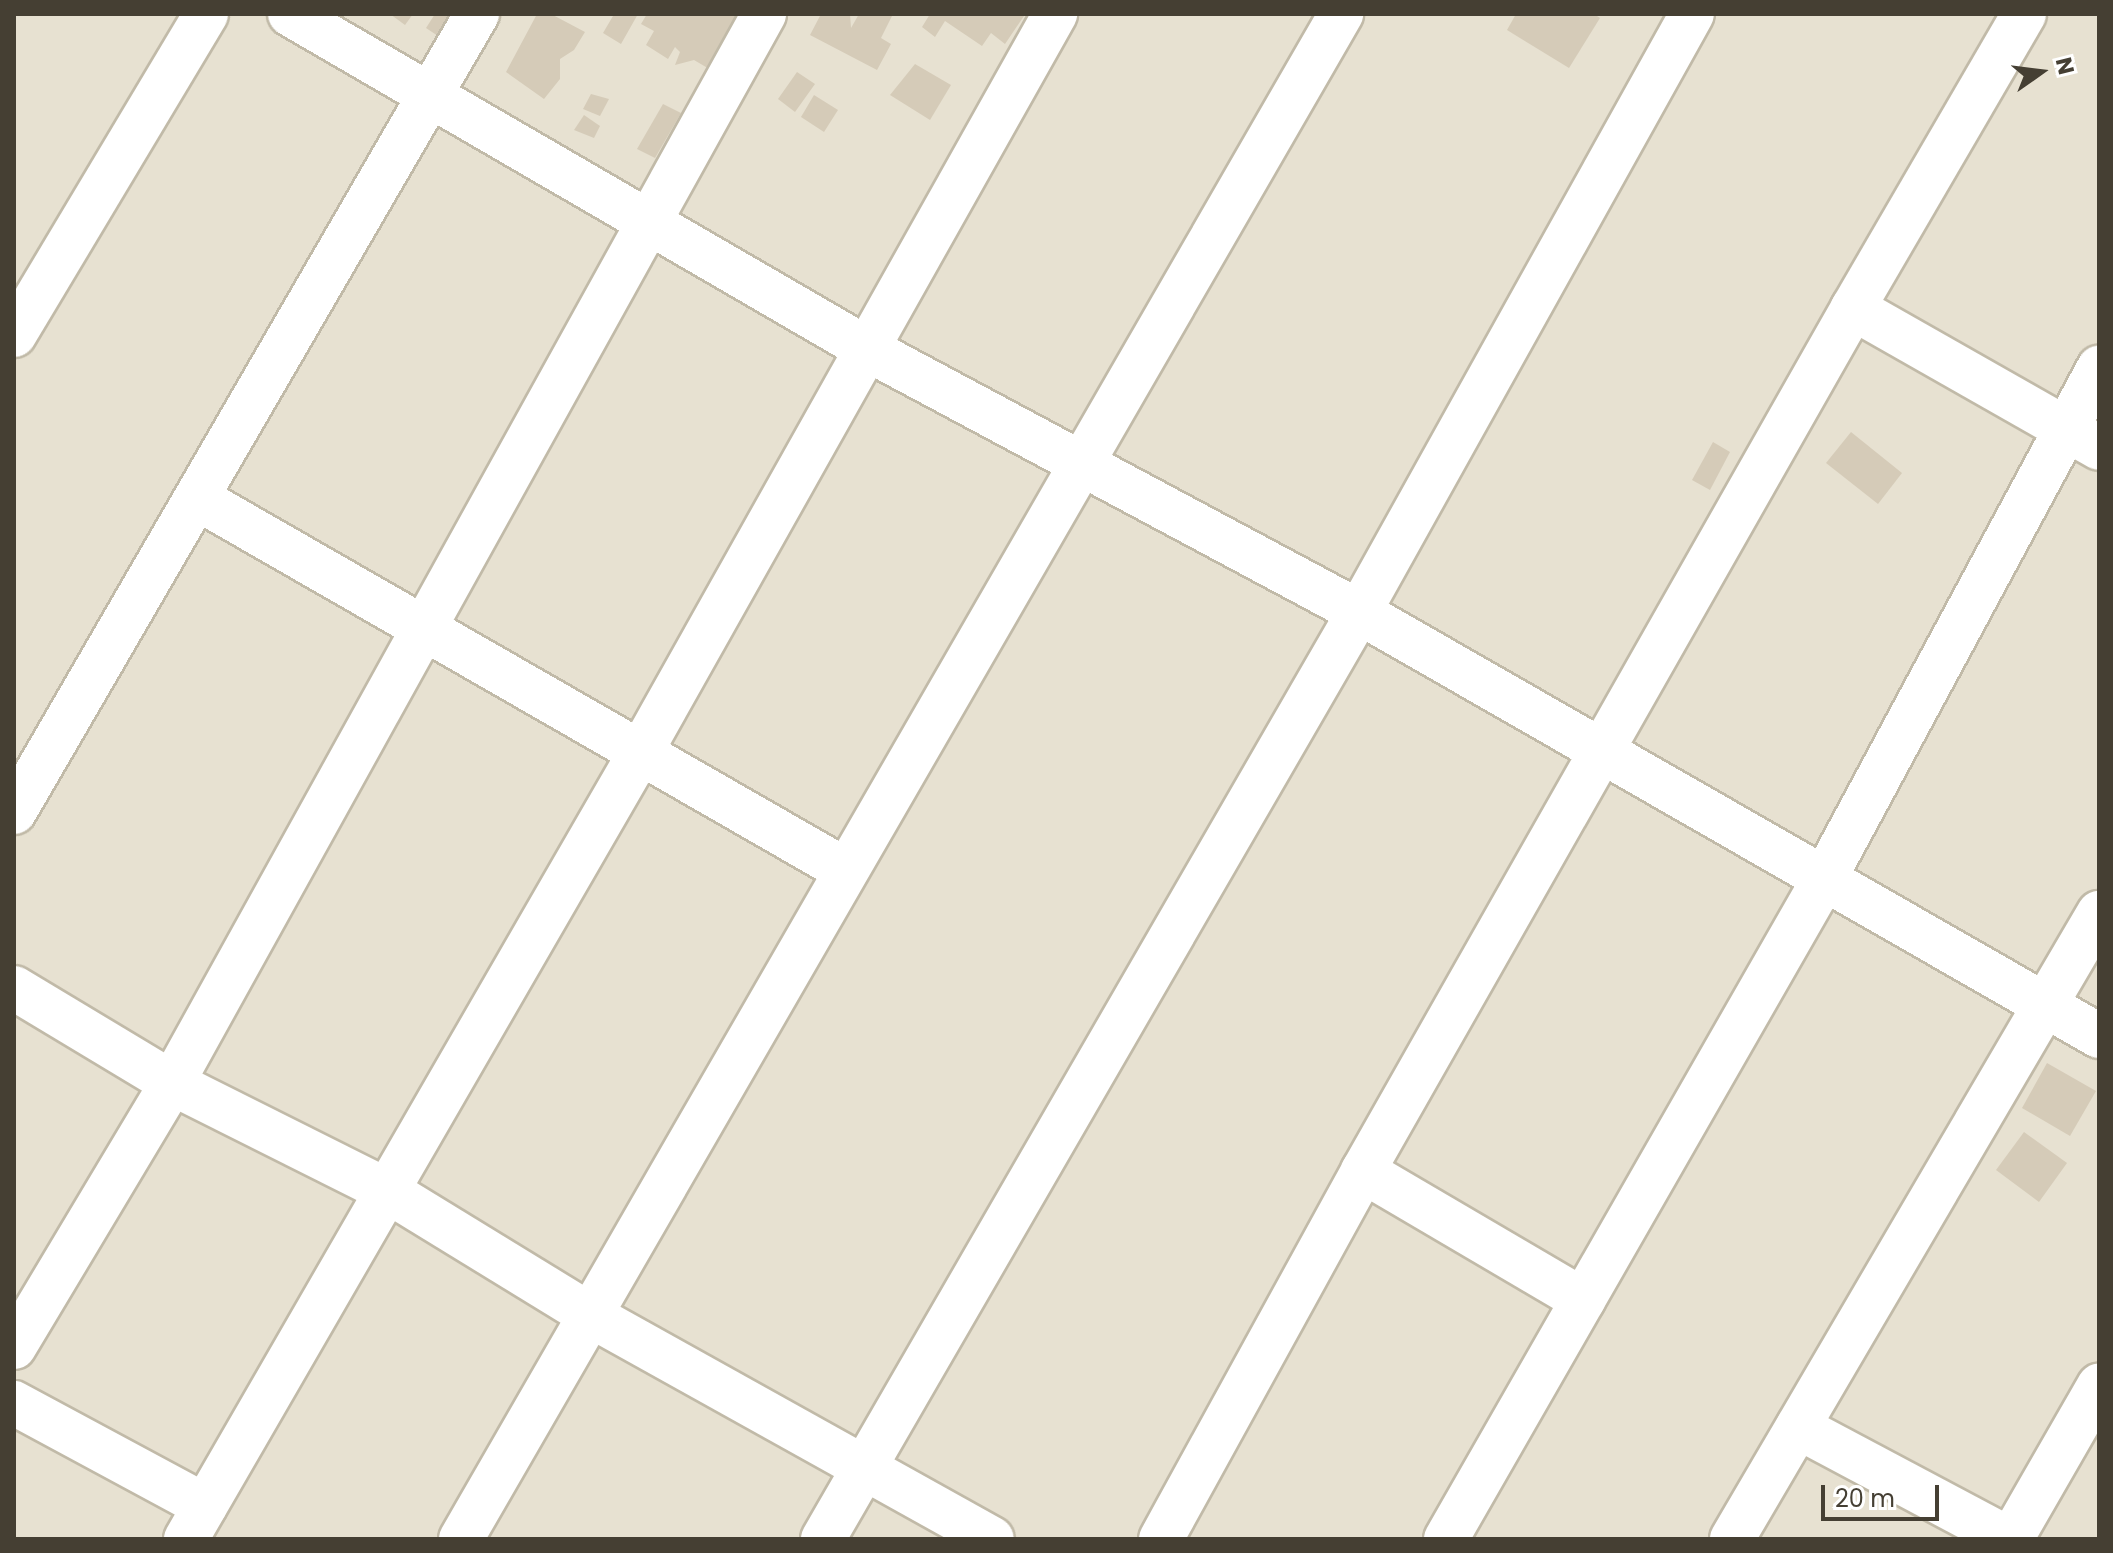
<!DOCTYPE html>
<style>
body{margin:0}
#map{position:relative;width:2113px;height:1553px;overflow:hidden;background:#f3efe3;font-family:Poppins,sans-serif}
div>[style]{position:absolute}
.residential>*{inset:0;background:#e7e1d1}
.building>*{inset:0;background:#d5cbb8}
.roads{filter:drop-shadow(2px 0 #c1baa8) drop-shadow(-2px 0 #c1baa8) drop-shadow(0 2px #c1baa8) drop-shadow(0 -2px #c1baa8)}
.minor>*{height:44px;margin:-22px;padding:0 22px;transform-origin:22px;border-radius:22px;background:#fff}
span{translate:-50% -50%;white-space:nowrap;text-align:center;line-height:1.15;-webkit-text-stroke:6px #fff;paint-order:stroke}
.frame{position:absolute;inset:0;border:16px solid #453f33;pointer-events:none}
.north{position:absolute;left:2001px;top:32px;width:80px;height:80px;-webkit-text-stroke:6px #fff;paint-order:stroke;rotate:76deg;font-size:22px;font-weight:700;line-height:32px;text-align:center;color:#453f33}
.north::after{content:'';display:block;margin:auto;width:28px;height:36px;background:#453f33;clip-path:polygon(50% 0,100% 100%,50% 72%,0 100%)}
.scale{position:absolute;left:1821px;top:1485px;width:118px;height:36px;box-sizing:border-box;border:4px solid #453f33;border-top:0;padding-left:10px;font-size:24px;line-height:28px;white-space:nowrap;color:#453f33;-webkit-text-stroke:6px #fff;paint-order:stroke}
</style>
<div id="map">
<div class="residential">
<i style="clip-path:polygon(14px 14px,2099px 14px,2099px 1539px,14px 1539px)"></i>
</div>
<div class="building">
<i style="clip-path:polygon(390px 14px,413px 14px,405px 25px)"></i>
<i style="clip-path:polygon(435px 14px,456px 14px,441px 38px,426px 28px)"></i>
<i style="clip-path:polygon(537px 14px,551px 14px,585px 32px,574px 50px,560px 59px,560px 79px,544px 99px,506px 72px)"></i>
<i style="clip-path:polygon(610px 14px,638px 14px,621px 44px,603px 33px,613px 16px)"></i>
<i style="clip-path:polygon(647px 14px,712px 15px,741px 14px,711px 70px,694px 60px,675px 65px,680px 52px,675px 47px,668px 59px,646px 45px,654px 31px,641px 24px)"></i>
<i style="clip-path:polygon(821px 14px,850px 14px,851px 28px,859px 14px,893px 14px,881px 38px,891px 44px,877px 70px,810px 35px)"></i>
<i style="clip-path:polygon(930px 14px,1022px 14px,1024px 16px,1005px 44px,991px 33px,982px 46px,945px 21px,935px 37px,922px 27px)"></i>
<i style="clip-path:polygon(1516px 14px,1594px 14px,1600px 18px,1569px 68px,1507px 30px)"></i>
<i style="clip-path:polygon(915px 64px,951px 85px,930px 120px,890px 95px)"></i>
<i style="clip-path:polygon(797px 72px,815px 84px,795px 112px,778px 99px)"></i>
<i style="clip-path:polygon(591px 94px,609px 99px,600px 116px,583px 109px)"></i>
<i style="clip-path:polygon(814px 95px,838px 110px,824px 132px,801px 117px)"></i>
<i style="clip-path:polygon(663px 104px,681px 113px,655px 158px,637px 149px)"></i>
<i style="clip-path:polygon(584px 115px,600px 126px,594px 138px,574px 130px)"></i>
<i style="clip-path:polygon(1851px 432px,1902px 473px,1878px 504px,1826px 463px)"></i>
<i style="clip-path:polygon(1713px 442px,1730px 452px,1710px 490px,1692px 480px)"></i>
<i style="clip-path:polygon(2047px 1063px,2096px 1091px,2070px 1136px,2022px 1108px)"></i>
<i style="clip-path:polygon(2024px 1132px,2067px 1163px,2039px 1202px,1996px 1170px)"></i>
</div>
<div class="roads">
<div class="minor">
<i style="left:290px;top:14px;width:669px;rotate:30.13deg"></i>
<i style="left:869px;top:350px;width:556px;rotate:28.13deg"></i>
<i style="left:1359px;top:612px;width:853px;rotate:29.81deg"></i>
<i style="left:1853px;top:308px;width:283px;rotate:29.6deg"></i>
<i style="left:14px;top:335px;width:374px;rotate:-59.1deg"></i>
<i style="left:197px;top:498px;width:747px;rotate:29.86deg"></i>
<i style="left:14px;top:812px;width:923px;rotate:-59.88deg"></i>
<i style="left:14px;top:988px;width:184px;rotate:31deg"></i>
<i style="left:172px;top:1083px;width:239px;rotate:26.6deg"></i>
<i style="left:386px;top:1190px;width:237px;rotate:31.5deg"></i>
<i style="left:588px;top:1314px;width:462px;rotate:29.1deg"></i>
<i style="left:1363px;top:1171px;width:255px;rotate:30.4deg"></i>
<i style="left:14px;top:1347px;width:308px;rotate:-59.1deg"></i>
<i style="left:172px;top:1083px;width:1222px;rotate:-61.02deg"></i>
<i style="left:14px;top:1403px;width:217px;rotate:28.3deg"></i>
<i style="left:1798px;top:1427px;width:239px;rotate:28deg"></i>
<i style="left:186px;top:1539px;width:908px;rotate:-59.99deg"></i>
<i style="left:640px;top:753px;width:848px;rotate:-60.68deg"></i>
<i style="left:461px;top:1539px;width:1761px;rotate:-60.01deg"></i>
<i style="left:823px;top:1539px;width:1071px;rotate:-59.96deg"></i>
<i style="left:1359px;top:612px;width:684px;rotate:-60.89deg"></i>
<i style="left:1161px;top:1539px;width:420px;rotate:-61.2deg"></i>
<i style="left:1363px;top:1171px;width:992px;rotate:-60.41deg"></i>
<i style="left:1853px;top:308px;width:340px;rotate:-59.8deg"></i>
<i style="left:1446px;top:1539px;width:758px;rotate:-60.19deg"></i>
<i style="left:1823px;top:881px;width:583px;rotate:-61.72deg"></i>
<i style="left:1732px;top:1539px;width:726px;rotate:-59.62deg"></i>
<i style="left:2011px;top:1539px;width:177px;rotate:-60.1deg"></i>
</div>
</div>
<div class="frame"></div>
<div class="north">N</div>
<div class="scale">20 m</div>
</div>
